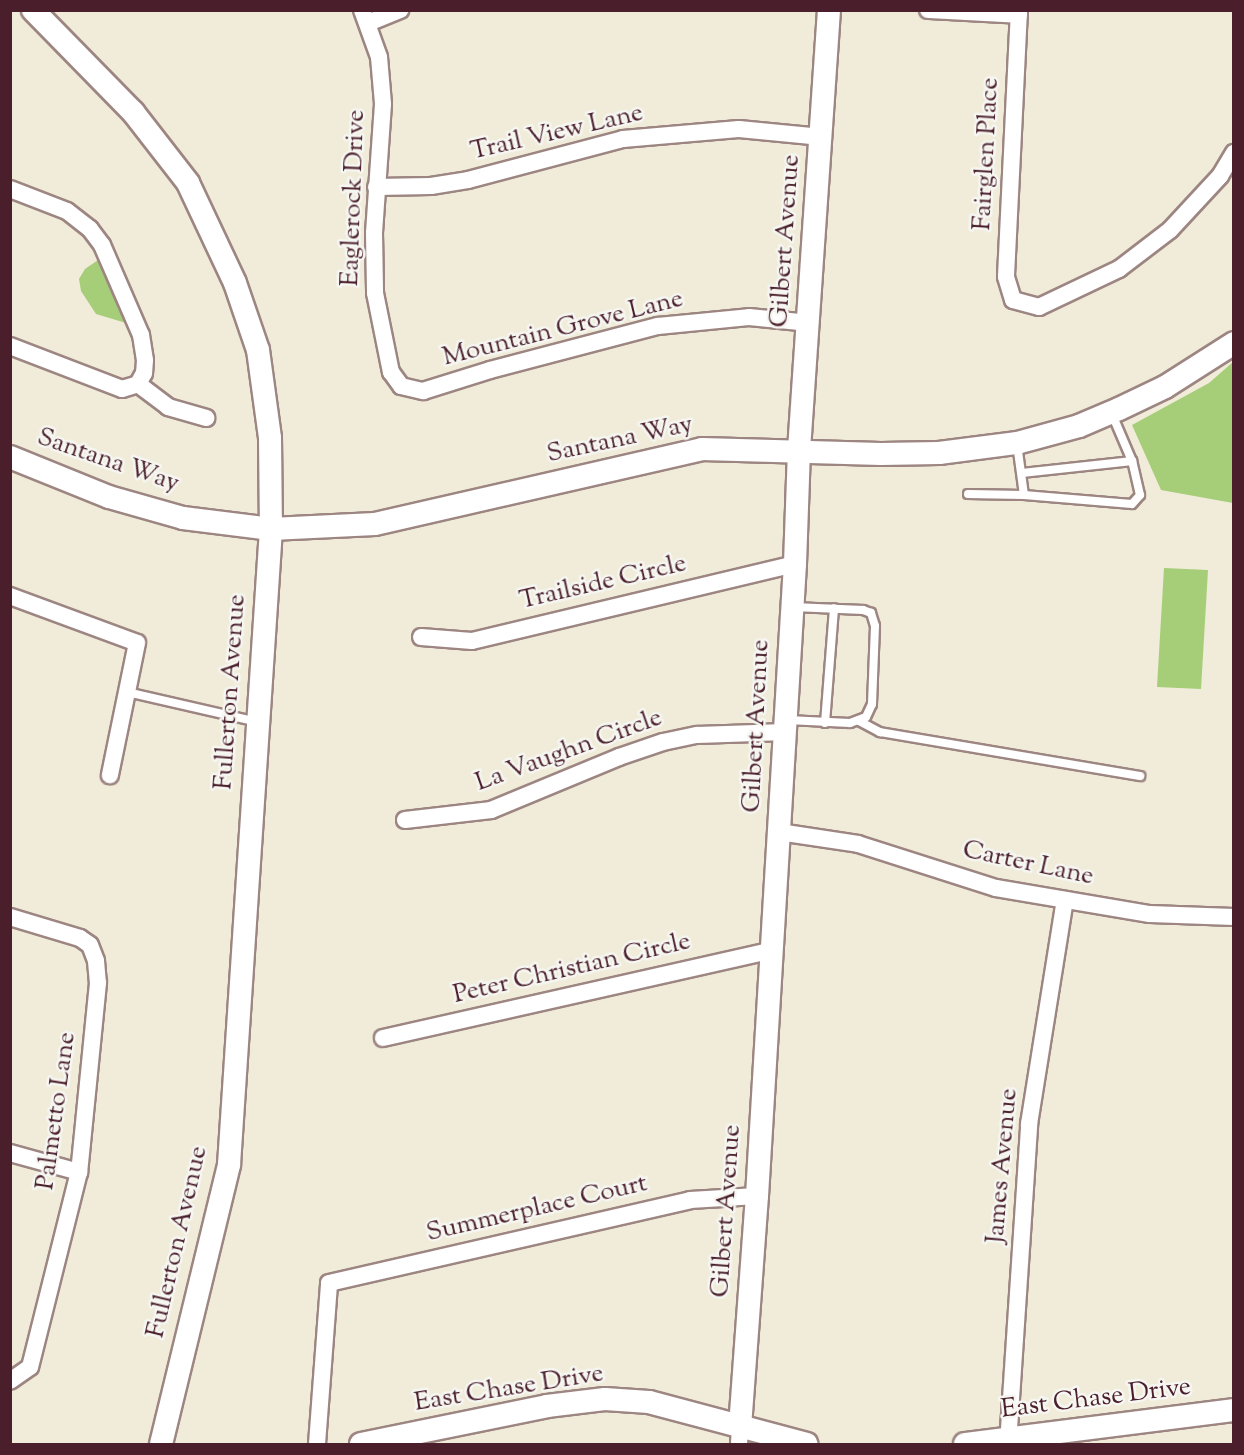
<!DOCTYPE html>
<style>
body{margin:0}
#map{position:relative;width:1244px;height:1455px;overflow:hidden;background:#f0ecd9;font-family:"Sorts Mill Goudy",serif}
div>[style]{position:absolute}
.green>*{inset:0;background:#a6cd78}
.roads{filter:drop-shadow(2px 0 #9d8682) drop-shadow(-2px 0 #9d8682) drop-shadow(0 2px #9d8682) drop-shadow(0 -2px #9d8682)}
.lane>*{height:8px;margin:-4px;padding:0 4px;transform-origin:4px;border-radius:4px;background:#fff}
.street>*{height:16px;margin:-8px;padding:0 8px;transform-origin:8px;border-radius:8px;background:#fff}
.secondary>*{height:22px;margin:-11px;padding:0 11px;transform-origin:11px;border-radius:11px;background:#fff}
span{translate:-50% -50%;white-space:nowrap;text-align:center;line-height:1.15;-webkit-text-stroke:5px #f6f6f2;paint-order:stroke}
.street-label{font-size:26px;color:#4a1f2b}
.frame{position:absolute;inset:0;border:12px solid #4a1f2b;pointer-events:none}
</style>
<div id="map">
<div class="green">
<i style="clip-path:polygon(98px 260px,114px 294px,126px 323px,96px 314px,81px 291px,79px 279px,85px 269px)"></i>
<i style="clip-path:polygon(1233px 362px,1233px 503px,1161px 490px,1132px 425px,1209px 383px)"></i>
<i style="clip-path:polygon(1164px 568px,1208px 570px,1201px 689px,1157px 687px)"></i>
</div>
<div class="roads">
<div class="lane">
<i style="left:1017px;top:444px;width:51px;rotate:82.2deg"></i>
<i style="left:1024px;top:495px;width:108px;rotate:4.8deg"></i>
<i style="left:1132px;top:504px;width:12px;rotate:-48deg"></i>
<i style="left:1140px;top:495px;width:35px;rotate:-103deg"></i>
<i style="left:1022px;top:473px;width:111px;rotate:-6.2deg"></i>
<i style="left:1132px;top:461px;width:51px;rotate:-113.1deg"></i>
<i style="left:968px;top:494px;width:56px;rotate:1deg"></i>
<i style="left:127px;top:692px;width:134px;rotate:12.9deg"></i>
<i style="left:787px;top:720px;width:63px;rotate:2.7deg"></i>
<i style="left:850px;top:723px;width:17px;rotate:-21deg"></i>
<i style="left:866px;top:717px;width:14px;rotate:-65deg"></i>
<i style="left:872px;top:704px;width:78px;rotate:-87.8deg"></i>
<i style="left:875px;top:626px;width:14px;rotate:-107deg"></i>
<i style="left:871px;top:613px;width:9px;rotate:-159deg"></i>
<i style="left:863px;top:610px;width:70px;rotate:-177.5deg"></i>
<i style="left:859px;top:721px;width:24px;rotate:28deg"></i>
<i style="left:880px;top:732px;width:264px;rotate:9.6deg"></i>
<i style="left:825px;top:723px;width:115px;rotate:-85.5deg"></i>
</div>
<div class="street">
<i style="left:362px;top:10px;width:50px;rotate:70.1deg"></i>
<i style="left:379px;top:57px;width:47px;rotate:85.1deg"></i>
<i style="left:383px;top:104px;width:129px;rotate:94deg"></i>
<i style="left:374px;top:233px;width:60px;rotate:89deg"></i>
<i style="left:375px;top:293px;width:81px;rotate:78.6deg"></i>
<i style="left:391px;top:372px;width:17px;rotate:54deg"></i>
<i style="left:401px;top:386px;width:23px;rotate:13deg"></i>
<i style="left:423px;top:391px;width:70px;rotate:-17.4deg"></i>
<i style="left:490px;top:370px;width:174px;rotate:-14.7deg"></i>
<i style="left:658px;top:326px;width:91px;rotate:-5.6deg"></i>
<i style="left:749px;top:317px;width:61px;rotate:5.6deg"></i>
<i style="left:928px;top:10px;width:91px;rotate:3.1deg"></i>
<i style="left:1019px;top:10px;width:267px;rotate:92.8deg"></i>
<i style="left:1006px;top:277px;width:24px;rotate:73deg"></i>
<i style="left:1013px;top:300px;width:27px;rotate:15deg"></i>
<i style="left:1039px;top:307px;width:89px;rotate:-25.4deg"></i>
<i style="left:1119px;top:269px;width:64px;rotate:-37.4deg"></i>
<i style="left:1170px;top:230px;width:74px;rotate:-47.2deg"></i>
<i style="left:1220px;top:176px;width:27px;rotate:-59deg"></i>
<i style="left:368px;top:23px;width:35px;rotate:-22deg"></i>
<i style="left:376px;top:187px;width:55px;rotate:-1deg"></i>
<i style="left:431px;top:186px;width:37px;rotate:-9deg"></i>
<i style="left:468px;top:180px;width:160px;rotate:-14.8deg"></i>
<i style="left:623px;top:139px;width:116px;rotate:-4.9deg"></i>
<i style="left:739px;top:129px;width:83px;rotate:5.5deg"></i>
<i style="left:10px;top:189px;width:61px;rotate:21.1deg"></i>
<i style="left:67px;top:211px;width:29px;rotate:38deg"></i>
<i style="left:90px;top:229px;width:20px;rotate:53deg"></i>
<i style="left:102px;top:245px;width:98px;rotate:66.6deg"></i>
<i style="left:141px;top:335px;width:25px;rotate:81deg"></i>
<i style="left:145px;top:360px;width:13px;rotate:94deg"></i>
<i style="left:144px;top:373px;width:13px;rotate:119deg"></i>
<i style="left:10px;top:346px;width:120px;rotate:21deg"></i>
<i style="left:122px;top:389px;width:17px;rotate:-17deg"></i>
<i style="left:138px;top:384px;width:38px;rotate:37deg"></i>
<i style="left:168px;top:407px;width:40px;rotate:16deg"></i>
<i style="left:10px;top:596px;width:135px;rotate:20.3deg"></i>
<i style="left:137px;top:643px;width:135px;rotate:101.6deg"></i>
<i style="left:421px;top:637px;width:51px;rotate:4.5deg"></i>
<i style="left:472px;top:641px;width:332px;rotate:-13.4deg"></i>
<i style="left:405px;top:820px;width:87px;rotate:-6.6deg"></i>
<i style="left:491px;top:810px;width:139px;rotate:-22.5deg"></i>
<i style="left:619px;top:757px;width:46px;rotate:-18.8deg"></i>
<i style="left:663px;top:742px;width:35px;rotate:-12deg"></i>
<i style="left:697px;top:735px;width:88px;rotate:-2deg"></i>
<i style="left:779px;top:832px;width:80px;rotate:8.6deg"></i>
<i style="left:858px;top:844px;width:145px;rotate:17.7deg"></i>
<i style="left:996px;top:888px;width:156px;rotate:9.6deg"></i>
<i style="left:1150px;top:914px;width:84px;rotate:2deg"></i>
<i style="left:10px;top:917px;width:73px;rotate:16.7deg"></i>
<i style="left:80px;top:938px;width:12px;rotate:35deg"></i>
<i style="left:90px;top:945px;width:17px;rotate:69deg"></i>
<i style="left:96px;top:961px;width:22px;rotate:85deg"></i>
<i style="left:98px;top:983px;width:190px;rotate:95.7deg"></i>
<i style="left:79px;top:1172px;width:201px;rotate:104.1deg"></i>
<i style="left:30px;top:1367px;width:24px;rotate:145deg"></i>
<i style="left:383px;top:1038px;width:399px;rotate:-12.7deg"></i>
<i style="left:10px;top:1153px;width:72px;rotate:15.4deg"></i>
<i style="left:317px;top:1444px;width:161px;rotate:-85.7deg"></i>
<i style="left:329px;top:1283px;width:370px;rotate:-12.9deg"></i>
<i style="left:690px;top:1200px;width:67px;rotate:-3.4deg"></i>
<i style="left:739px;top:1444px;width:17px;rotate:-87deg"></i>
<i style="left:1008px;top:1444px;width:321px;rotate:-86.2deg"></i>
<i style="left:1029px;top:1124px;width:227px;rotate:-80.9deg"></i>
</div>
<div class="secondary">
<i style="left:33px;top:10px;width:143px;rotate:45.6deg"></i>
<i style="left:133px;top:112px;width:90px;rotate:52.2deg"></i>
<i style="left:188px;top:183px;width:110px;rotate:64.8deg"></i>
<i style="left:235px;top:283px;width:71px;rotate:71.1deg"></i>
<i style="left:258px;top:350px;width:89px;rotate:82.2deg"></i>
<i style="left:270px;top:438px;width:91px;rotate:89.4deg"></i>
<i style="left:271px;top:529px;width:637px;rotate:93.78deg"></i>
<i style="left:229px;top:1165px;width:287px;rotate:103.7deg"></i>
<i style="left:10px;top:457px;width:107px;rotate:22deg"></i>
<i style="left:109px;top:497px;width:77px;rotate:15.8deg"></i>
<i style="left:183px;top:518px;width:89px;rotate:7.1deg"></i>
<i style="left:271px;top:529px;width:104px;rotate:-2.8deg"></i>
<i style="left:375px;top:524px;width:335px;rotate:-12.9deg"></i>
<i style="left:702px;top:449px;width:179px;rotate:1.6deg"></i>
<i style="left:881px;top:454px;width:58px;rotate:-1deg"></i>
<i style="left:939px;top:453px;width:79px;rotate:-7.3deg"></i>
<i style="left:1017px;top:443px;width:64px;rotate:-15.3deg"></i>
<i style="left:1079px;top:426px;width:43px;rotate:-23deg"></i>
<i style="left:1119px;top:409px;width:51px;rotate:-25.6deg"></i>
<i style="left:1165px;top:387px;width:82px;rotate:-32.5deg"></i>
<i style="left:740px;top:1427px;width:232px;rotate:-85.8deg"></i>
<i style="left:757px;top:1196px;width:633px;rotate:-86.56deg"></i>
<i style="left:795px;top:564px;width:114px;rotate:-88deg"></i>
<i style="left:799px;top:450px;width:441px;rotate:-86.1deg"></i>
<i style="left:361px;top:1444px;width:190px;rotate:-11.5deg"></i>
<i style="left:547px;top:1406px;width:58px;rotate:-6.9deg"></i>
<i style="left:605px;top:1399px;width:44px;rotate:3.9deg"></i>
<i style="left:649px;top:1402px;width:163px;rotate:14.9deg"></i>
<i style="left:965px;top:1444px;width:271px;rotate:-7.2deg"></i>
</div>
</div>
<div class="street-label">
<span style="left:557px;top:133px;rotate:-13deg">Trail View Lane</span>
<span style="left:987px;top:154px;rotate:-87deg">Fairglen Place</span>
<span style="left:354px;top:198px;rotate:-88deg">Eaglerock Drive</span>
<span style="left:786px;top:241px;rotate:-86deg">Gilbert Avenue</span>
<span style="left:563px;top:329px;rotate:-14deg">Mountain Grove Lane</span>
<span style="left:620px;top:440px;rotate:-12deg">Santana Way</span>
<span style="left:108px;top:461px;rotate:19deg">Santana Way</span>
<span style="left:603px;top:583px;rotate:-13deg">Trailside Circle</span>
<span style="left:231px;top:692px;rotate:-86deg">Fullerton Avenue</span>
<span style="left:757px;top:726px;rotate:-87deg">Gilbert Avenue</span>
<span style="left:569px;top:751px;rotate:-20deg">La Vaughn Circle</span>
<span style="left:1028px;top:864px;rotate:12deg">Carter Lane</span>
<span style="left:572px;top:969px;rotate:-13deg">Peter Christian Circle</span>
<span style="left:57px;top:1111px;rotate:-82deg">Palmetto Lane</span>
<span style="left:1003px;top:1166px;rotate:-85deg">James Avenue</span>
<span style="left:537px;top:1209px;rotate:-13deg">Summerplace Court</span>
<span style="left:727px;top:1211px;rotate:-86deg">Gilbert Avenue</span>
<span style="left:178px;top:1242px;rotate:-77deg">Fullerton Avenue</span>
<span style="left:509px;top:1389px;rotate:-9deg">East Chase Drive</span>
<span style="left:1096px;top:1399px;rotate:-7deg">East Chase Drive</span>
</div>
<div class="frame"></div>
</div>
